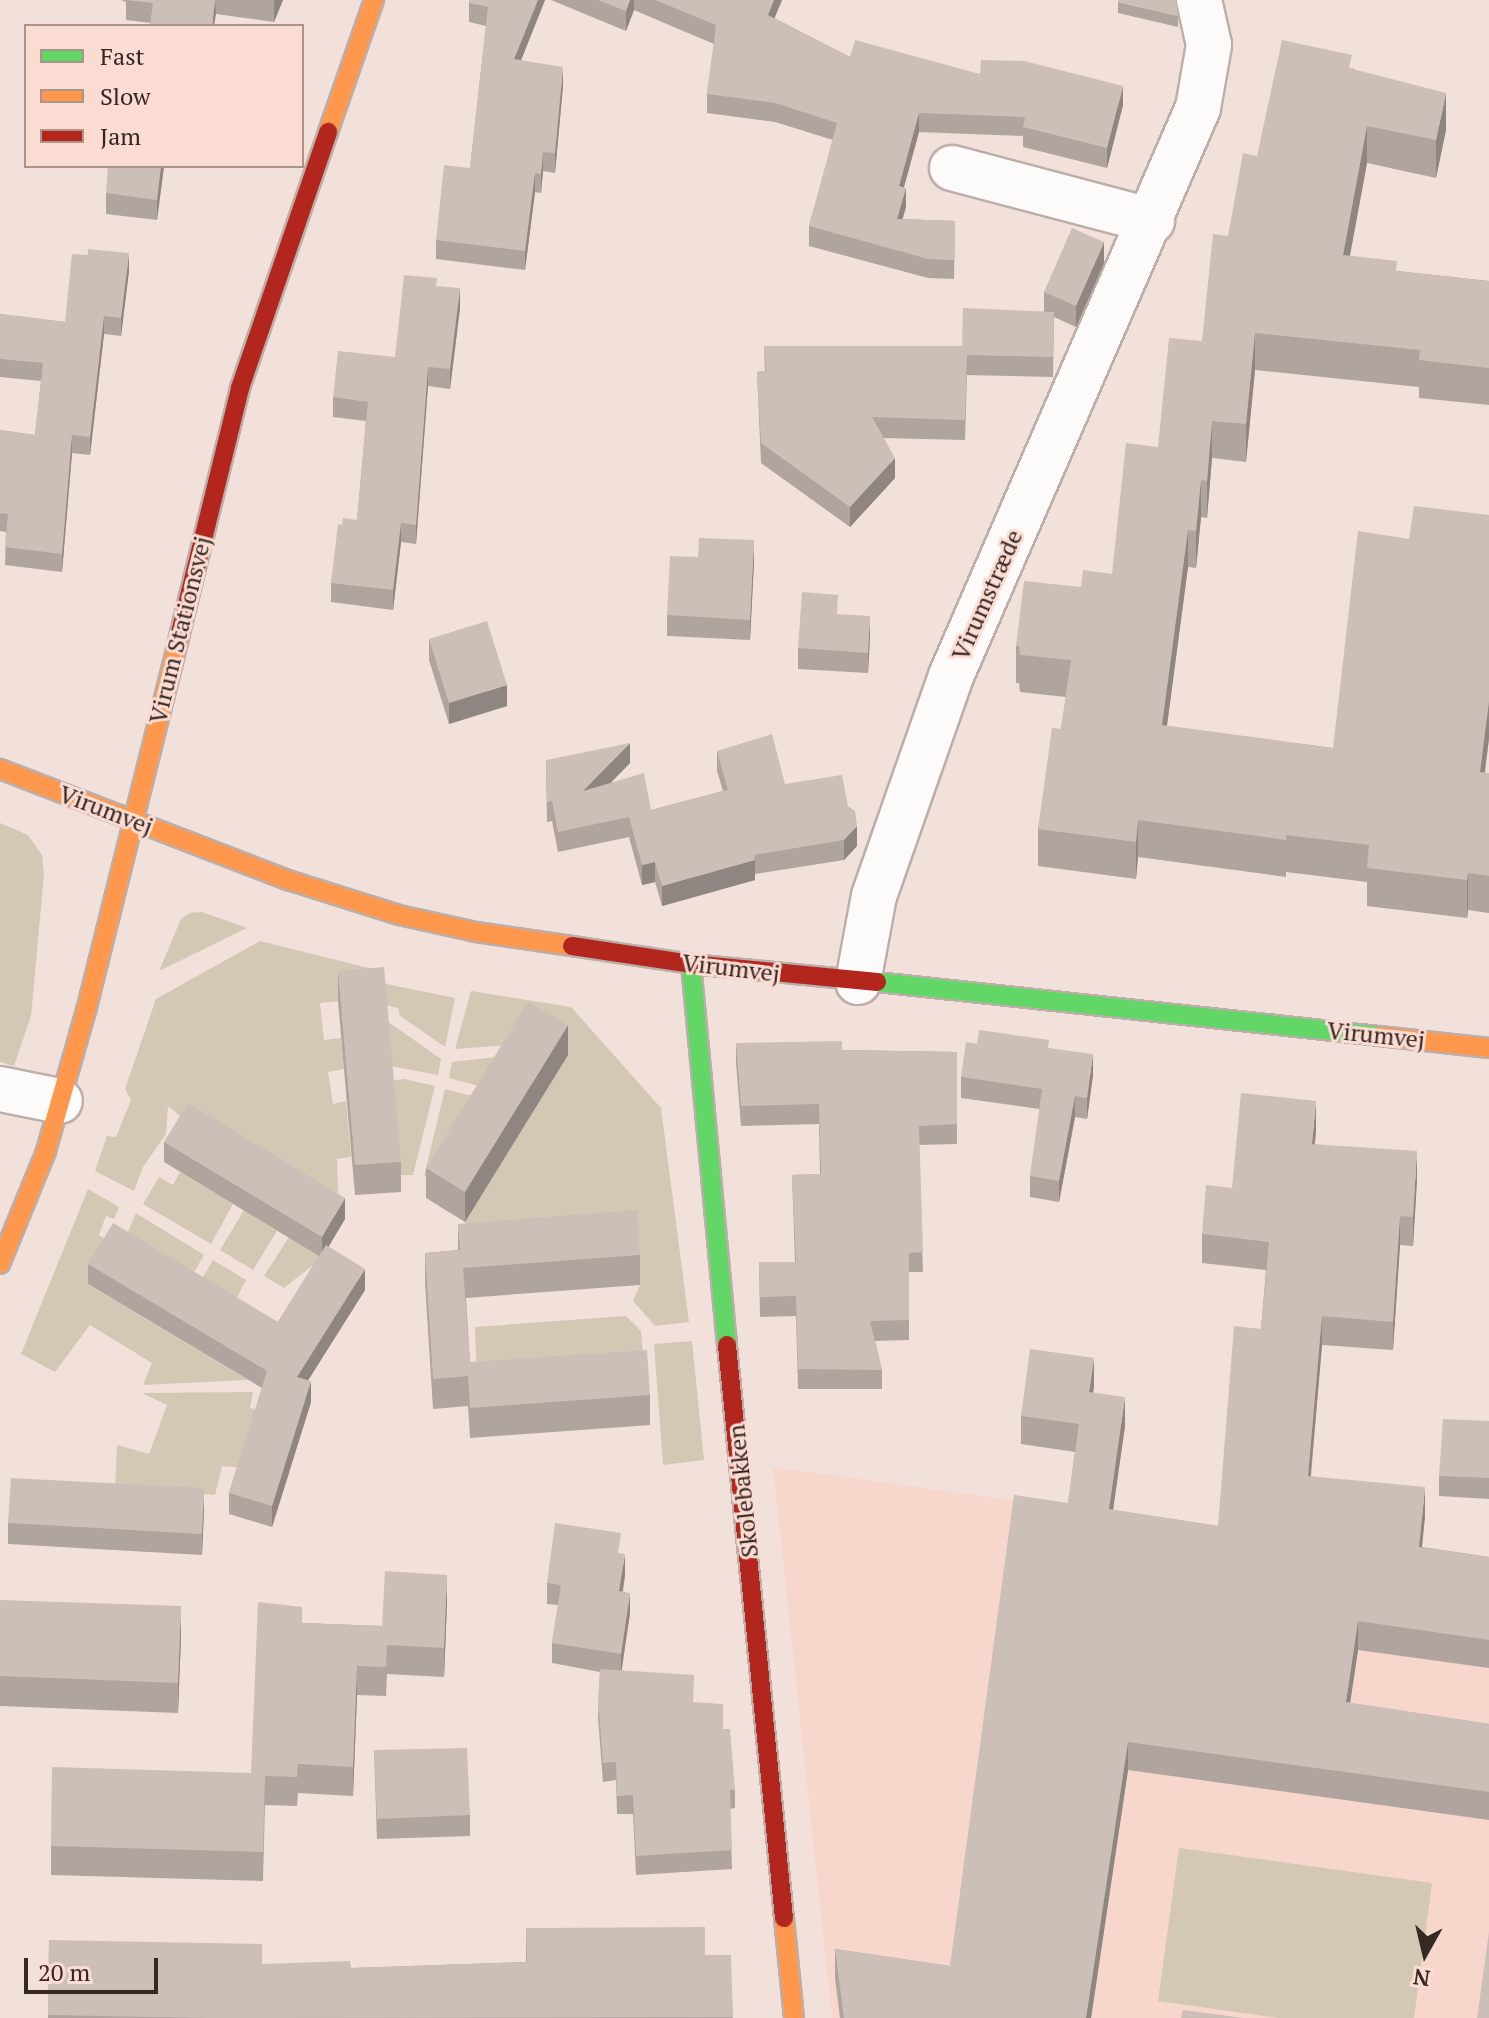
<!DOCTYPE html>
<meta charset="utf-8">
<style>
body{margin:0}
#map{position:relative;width:1489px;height:2018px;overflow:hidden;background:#f2e1db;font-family:"PT Serif",serif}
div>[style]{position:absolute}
.built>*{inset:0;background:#f7d6cb}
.green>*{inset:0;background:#d3c8b3}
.roads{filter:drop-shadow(2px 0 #bcaea9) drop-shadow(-2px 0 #bcaea9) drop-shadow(0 2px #bcaea9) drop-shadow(0 -2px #bcaea9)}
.street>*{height:44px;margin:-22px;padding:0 22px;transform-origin:22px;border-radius:22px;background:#fdfafa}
.fast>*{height:18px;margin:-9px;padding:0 9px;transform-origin:9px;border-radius:9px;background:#63d668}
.slow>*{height:18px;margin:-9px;padding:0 9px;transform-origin:9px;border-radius:9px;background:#ff974d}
.jam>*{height:18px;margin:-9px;padding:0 9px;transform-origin:9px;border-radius:9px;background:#b3261e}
.wall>*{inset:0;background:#afa49e}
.shaded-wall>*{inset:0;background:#8f8681}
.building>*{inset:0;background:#ccbfb8}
span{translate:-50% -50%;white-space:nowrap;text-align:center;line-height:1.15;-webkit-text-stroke:6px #fbdcd2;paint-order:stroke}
.street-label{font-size:24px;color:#362823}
.legend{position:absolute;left:24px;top:24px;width:280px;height:144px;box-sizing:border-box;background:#fbdcd2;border:2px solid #ac948c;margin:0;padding:10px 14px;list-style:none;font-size:24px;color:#362823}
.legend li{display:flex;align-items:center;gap:16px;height:40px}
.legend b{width:40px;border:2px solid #ac948c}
.north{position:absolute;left:1385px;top:1914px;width:80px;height:80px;-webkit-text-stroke:6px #fbdcd2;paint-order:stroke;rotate:188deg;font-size:22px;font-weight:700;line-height:32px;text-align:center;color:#362823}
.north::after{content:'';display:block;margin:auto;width:28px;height:36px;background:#362823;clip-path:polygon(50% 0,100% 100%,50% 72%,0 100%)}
.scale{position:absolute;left:24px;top:1958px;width:134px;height:36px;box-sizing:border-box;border:4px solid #362823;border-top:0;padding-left:10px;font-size:24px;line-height:28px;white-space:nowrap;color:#362823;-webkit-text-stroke:6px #fbdcd2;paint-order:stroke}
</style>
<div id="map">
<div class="built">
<i style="clip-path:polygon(773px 1467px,1489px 1566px,1489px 2018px,832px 2018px)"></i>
</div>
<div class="green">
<i style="clip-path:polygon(0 823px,28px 835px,42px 855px,44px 875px,31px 1016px,14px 1066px,0 1062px)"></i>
<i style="clip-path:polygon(202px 912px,247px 928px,159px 971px,181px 919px,190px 913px)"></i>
<i style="clip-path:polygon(260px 941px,373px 969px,377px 982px,455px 998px,445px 1047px,400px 1016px,398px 1008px,385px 1005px,384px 997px,320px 1003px,324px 1040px,341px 1038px,344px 1069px,328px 1072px,333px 1104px,346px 1101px,351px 1157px,337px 1159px,338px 1192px,327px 1208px,188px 1123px,168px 1106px,166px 1134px,143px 1167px,134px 1191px,95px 1171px,107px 1136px,116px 1137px,131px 1100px,125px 1089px,156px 999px)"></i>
<i style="clip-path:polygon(471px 991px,571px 1007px,661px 1108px,689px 1322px,655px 1326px,633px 1301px,640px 1285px,476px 1252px,465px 1222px,568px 1055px,508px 1045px,455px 1049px)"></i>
<i style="clip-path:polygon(387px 1021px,441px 1059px,438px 1075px,390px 1066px)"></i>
<i style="clip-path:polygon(514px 1055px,482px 1087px,449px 1078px,452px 1062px)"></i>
<i style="clip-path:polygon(404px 1079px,435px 1086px,413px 1175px,399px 1175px,391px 1081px)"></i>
<i style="clip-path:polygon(445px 1089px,487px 1100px,435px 1182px,424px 1176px)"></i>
<i style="clip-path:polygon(180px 1172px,233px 1204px,211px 1244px,143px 1204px,159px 1177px,173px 1185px)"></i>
<i style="clip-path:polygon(88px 1189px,119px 1207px,114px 1219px,106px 1216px,99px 1235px,113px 1244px,89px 1285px,248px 1380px,143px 1385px,152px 1363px,90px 1325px,55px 1372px,21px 1354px)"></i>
<i style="clip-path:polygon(244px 1210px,277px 1231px,253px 1270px,220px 1250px)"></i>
<i style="clip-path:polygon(136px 1213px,204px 1255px,193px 1274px,125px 1239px)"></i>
<i style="clip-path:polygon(289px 1237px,322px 1258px,284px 1288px,264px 1276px)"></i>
<i style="clip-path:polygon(213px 1260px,246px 1280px,236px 1299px,194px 1292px)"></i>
<i style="clip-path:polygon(626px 1316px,641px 1331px,644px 1365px,477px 1380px,475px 1327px)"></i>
<i style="clip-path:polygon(692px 1341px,704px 1460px,663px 1465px,654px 1344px)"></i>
<i style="clip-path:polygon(253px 1392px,250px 1408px,261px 1411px,244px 1468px,222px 1466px,215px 1495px,115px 1487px,117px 1445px,149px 1454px,167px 1405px,142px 1393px)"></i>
<i style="clip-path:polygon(1179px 1848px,1432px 1883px,1414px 2018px,1279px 2018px,1158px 2001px)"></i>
</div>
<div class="roads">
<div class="street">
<i style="left:952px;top:168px;width:207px;rotate:14.8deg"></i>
<i style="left:858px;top:982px;width:87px;rotate:-79.5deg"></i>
<i style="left:874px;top:896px;width:233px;rotate:-70.7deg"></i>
<i style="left:951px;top:676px;width:619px;rotate:-66.5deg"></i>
<i style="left:1198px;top:108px;width:64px;rotate:-80.1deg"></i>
<i style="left:1209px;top:45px;width:46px;rotate:-102.5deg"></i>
<i style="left:0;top:1089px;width:61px;rotate:11.3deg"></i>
</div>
<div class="fast">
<i style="left:691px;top:964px;width:383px;rotate:84.6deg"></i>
<i style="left:877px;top:982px;width:505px;rotate:6.14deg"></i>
</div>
<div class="slow">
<i style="left:328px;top:132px;width:140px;rotate:-70.8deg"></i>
<i style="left:0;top:769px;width:309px;rotate:21.1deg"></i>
<i style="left:288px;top:880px;width:116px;rotate:17.5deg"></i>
<i style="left:399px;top:915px;width:79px;rotate:12.4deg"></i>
<i style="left:476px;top:932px;width:97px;rotate:8.3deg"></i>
<i style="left:1379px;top:1036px;width:111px;rotate:6.2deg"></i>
<i style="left:0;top:1264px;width:122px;rotate:-67.8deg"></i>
<i style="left:46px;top:1151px;width:150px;rotate:-74.1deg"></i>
<i style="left:87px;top:1007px;width:381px;rotate:-76deg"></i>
<i style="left:784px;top:1918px;width:100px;rotate:84.3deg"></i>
</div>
<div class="jam">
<i style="left:179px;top:637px;width:256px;rotate:-76.2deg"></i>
<i style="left:240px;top:388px;width:271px;rotate:-71deg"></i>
<i style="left:572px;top:946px;width:120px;rotate:8.6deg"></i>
<i style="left:691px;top:964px;width:187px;rotate:5.5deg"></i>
<i style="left:727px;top:1345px;width:576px;rotate:84.32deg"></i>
</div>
</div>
<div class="wall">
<i style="clip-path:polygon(121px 0,283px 0,274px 22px,216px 14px,151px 23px,126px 20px,126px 2px)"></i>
<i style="clip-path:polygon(545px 0,521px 60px,563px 86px,555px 173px,543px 171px,541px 193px,535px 192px,525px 270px,436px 259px,436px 240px,470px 168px,486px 26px,469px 22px,469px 3px)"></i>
<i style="clip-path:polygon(551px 0,782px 0,774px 18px,850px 57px,980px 74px,1123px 105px,1107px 168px,1023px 147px,1023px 136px,919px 132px,904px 187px,906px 207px,902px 219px,955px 221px,954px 279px,928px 278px,809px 246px,809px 226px,833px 140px,775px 122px,707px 113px,707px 94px,714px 44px,634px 10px,626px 31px)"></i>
<i style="clip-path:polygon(1118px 2px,1178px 16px,1178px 27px,1118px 13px)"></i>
<i style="clip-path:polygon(1352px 68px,1446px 130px,1436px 178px,1367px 163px,1350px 256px,1397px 271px,1489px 281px,1489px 405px,1419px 398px,1419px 387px,1255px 370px,1246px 462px,1212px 458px,1207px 518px,1201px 517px,1196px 568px,1188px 567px,1167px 726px,1333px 748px,1409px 539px,1489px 515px,1489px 738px,1485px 773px,1489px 773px,1489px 913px,1468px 910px,1467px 918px,1367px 906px,1367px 882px,1286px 872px,1286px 877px,1138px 857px,1136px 879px,1038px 866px,1038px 829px,1061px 729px,1066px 697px,1020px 692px,1019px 683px,1016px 683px,1016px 646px,1081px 587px,1112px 574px,1158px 447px,1202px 341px,1228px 236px,1257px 156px)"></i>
<i style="clip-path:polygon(164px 166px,157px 220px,106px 214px,106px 193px)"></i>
<i style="clip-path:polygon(1104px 263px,1076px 327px,1054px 317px,1053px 377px,967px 375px,965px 440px,883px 438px,895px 478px,850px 527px,761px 463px,757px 372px,765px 371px,764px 346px,962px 346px,1044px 311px,1044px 292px)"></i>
<i style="clip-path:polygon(129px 271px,121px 336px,104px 334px,90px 455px,72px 453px,62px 572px,5px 565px,6px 532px,0 531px,0 430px,35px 435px,41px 381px,0 377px,0 314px,65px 322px)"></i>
<i style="clip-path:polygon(437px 286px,460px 308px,450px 389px,428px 386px,416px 544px,401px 542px,393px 610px,331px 602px,331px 583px,342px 525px,357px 520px,366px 421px,333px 417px,333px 397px,395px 357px)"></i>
<i style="clip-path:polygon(698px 557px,754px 561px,750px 640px,667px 636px,667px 615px)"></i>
<i style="clip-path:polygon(870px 637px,868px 673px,798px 669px,798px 648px)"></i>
<i style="clip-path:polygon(429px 639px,507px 706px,449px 724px,429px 660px)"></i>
<i style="clip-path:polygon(717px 751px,785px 784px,848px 806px,857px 846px,844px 860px,755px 874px,755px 880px,662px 906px,655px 882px,642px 885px,629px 837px,558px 852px,552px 821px,547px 822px,546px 760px,630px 763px,611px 782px,651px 810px,723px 791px,717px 771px)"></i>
<i style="clip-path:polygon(338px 971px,401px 1162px,401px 1192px,355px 1195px,338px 1001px)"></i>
<i style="clip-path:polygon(736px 1043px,842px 1050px,957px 1052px,957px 1144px,919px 1145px,923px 1272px,909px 1272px,909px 1340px,875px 1341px,882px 1370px,882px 1389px,798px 1389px,796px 1316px,760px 1317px,759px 1262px,795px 1262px,792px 1175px,820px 1174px,819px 1124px,741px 1126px,736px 1063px)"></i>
<i style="clip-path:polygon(977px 1044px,1049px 1048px,1093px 1075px,1087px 1119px,1075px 1117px,1059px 1202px,1030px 1197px,1030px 1176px,1040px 1109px,961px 1098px,961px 1077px)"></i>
<i style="clip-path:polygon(568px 1055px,465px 1222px,426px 1198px,426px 1168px)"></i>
<i style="clip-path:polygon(1316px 1130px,1315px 1144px,1417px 1180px,1413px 1246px,1400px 1245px,1393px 1350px,1322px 1345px,1311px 1476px,1425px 1516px,1422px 1547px,1489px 1557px,1489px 1668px,1358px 1650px,1350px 1703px,1489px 1724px,1489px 1820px,1128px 1770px,1091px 2018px,840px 2018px,835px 1978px,835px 1949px,950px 1966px,1068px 1503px,1075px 1452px,1021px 1444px,1021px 1416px,1094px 1386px,1093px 1393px,1125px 1426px,1113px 1510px,1218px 1526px,1261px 1329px,1266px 1270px,1202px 1263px,1202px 1234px,1232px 1188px)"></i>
<i style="clip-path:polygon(164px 1142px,345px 1219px,328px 1246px,365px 1290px,308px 1380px,311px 1402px,272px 1527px,229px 1514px,229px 1493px,262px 1388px,88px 1284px,88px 1264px,278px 1322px,319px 1256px,164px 1162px)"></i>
<i style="clip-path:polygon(458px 1224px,640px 1255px,640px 1285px,466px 1298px,470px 1362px,650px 1395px,650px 1425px,470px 1438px,468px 1406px,433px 1409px,425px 1283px,425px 1253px,458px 1250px)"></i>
<i style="clip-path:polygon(1489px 1421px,1489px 1499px,1439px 1496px,1439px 1476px)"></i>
<i style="clip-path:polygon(204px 1509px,202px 1555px,8px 1544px,8px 1523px)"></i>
<i style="clip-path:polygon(621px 1554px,625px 1575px,623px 1592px,630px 1613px,621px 1670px,694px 1702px,723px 1729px,735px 1790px,735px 1808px,730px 1809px,732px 1869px,636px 1875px,633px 1814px,617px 1814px,616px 1780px,603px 1782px,598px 1717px,600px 1672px,552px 1663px,552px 1643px,558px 1605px,547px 1604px,547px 1583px)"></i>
<i style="clip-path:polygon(0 1600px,181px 1636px,178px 1713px,0 1706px)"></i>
<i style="clip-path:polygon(447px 1603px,444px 1677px,387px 1674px,386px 1696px,357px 1695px,353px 1796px,298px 1793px,297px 1806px,265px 1805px,263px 1881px,51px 1875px,51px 1846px,251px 1773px,302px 1623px,382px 1626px)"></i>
<i style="clip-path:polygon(374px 1750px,470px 1815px,470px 1836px,377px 1839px)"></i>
<i style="clip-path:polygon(526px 1928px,705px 1955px,733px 2018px,48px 2018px,49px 1940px,262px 1964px,351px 1968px,526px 1962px)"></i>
</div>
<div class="shaded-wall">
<i style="clip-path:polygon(215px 0,216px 14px,214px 26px,212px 26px)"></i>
<i style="clip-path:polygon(275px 0,283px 0,274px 22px,274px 2px)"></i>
<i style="clip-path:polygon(538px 0,545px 0,514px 78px,514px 59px)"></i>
<i style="clip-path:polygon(630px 0,634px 0,634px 10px,626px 31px,626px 11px)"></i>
<i style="clip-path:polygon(774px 0,782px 0,768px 34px,768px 15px)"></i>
<i style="clip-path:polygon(563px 67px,563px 86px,555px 173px,555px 153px)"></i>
<i style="clip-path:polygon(1123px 86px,1123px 105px,1107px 168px,1107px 148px)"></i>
<i style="clip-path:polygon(1446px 93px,1446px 130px,1436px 178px,1436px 140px)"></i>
<i style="clip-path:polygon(919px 113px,919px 132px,899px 205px,899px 186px)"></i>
<i style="clip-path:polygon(1367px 126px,1367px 163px,1343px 292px,1343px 255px)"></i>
<i style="clip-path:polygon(543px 152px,543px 171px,541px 193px,541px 174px)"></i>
<i style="clip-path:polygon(161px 166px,164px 166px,157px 220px,157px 200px)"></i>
<i style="clip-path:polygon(535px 173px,535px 192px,525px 270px,525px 251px)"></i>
<i style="clip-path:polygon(906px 188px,906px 207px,897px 239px,897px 219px)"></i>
<i style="clip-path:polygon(1104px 242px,1104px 263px,1076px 327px,1076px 306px)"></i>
<i style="clip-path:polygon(129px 253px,129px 271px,121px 336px,121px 318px)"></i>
<i style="clip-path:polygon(460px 288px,460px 308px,450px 389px,450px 369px)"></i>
<i style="clip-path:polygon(104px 316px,104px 334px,90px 455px,90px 437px)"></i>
<i style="clip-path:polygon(1255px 333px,1255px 370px,1246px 462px,1246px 424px)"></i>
<i style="clip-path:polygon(428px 367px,428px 386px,416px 544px,416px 525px)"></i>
<i style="clip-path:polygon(1212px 421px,1212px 458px,1207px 518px,1207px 481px)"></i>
<i style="clip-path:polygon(72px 435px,72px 453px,62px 572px,62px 554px)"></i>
<i style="clip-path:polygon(895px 458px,895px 478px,850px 527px,850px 507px)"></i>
<i style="clip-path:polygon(1201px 480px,1201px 517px,1196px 568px,1196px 531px)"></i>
<i style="clip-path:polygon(401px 523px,401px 542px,393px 610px,393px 590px)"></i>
<i style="clip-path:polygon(1188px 530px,1188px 567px,1162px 762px,1162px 725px)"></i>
<i style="clip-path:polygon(754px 540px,754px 561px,750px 640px,750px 620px)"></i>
<i style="clip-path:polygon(870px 616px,870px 637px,868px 673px,868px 653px)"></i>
<i style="clip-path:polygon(507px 685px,507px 706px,449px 724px,449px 703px)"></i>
<i style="clip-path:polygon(1489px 701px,1489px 738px,1480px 809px,1480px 772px)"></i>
<i style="clip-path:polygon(630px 743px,630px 763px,583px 811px,583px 791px)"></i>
<i style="clip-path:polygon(1138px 820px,1138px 857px,1136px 879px,1136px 842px)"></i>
<i style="clip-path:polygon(857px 826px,857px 846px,844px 860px,844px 840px)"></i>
<i style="clip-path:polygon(755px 860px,755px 880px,662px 906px,662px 886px)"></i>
<i style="clip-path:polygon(655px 862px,655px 882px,642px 885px,642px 865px)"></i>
<i style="clip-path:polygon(1468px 873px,1468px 910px,1467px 918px,1467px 880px)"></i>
<i style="clip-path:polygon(568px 1025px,568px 1055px,465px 1222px,465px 1192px)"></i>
<i style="clip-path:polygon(1093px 1054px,1093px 1075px,1087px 1119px,1087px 1098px)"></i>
<i style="clip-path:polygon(1075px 1096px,1075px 1117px,1059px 1202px,1059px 1181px)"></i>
<i style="clip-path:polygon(1316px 1101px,1316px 1130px,1312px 1173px,1312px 1144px)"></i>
<i style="clip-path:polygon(1417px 1151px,1417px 1180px,1413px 1246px,1413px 1217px)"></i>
<i style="clip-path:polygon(345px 1198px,345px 1219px,322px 1258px,322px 1237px)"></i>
<i style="clip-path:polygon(1400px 1216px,1400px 1245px,1393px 1350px,1393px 1322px)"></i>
<i style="clip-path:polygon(365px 1269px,365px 1290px,297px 1398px,297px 1377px)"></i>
<i style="clip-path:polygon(1322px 1316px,1322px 1345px,1308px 1504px,1308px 1476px)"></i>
<i style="clip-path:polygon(1094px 1358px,1094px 1386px,1089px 1421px,1089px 1392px)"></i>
<i style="clip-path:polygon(311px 1381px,311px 1402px,272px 1527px,272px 1506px)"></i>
<i style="clip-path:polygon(1125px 1397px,1125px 1426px,1109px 1538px,1109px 1509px)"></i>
<i style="clip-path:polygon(1425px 1487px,1425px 1516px,1419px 1575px,1419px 1547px)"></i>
<i style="clip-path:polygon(204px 1488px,204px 1509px,202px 1555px,202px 1534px)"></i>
<i style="clip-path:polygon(625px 1554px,625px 1575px,619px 1612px,619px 1591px)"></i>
<i style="clip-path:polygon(447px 1575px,447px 1603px,444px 1677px,444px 1648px)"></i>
<i style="clip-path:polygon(630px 1593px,630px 1613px,621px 1675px,621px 1654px)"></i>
<i style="clip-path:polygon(181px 1606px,181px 1636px,178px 1713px,178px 1683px)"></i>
<i style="clip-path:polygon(1358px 1621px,1358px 1650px,1346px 1730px,1346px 1702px)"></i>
<i style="clip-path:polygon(357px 1666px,357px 1695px,353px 1796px,353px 1767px)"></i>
<i style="clip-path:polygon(1128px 1742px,1128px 1770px,1091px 2018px,1086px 2018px)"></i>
</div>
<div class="building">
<i style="clip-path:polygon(126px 0,215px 0,212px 26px,150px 26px,153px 3px)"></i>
<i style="clip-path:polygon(469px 0,538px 0,514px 59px,563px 67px,555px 153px,543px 152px,541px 174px,535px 173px,525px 251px,436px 240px,444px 165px,470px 168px,488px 7px,469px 3px)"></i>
<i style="clip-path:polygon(598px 0,630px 0,626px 11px)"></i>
<i style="clip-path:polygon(655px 0,774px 0,768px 15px,850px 57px,855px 40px,980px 74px,981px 60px,1024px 61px,1123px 86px,1107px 148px,1023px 127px,1025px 117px,919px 113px,899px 186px,906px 188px,897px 219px,955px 221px,954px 260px,928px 259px,809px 226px,837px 123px,775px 103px,707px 94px,716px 25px)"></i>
<i style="clip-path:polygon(1118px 0,1176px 0,1178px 16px,1118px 2px)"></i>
<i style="clip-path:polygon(1282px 40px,1352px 55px,1349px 68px,1446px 93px,1436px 140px,1367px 126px,1343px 255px,1397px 261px,1396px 271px,1489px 281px,1489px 368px,1419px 360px,1420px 350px,1255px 333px,1246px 424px,1212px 421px,1207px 481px,1201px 480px,1196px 531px,1188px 530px,1162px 725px,1333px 748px,1358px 531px,1409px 539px,1414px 506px,1489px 515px,1489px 701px,1480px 772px,1489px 773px,1489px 876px,1468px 873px,1467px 880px,1367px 868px,1369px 845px,1286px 835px,1286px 840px,1138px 820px,1136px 842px,1038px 829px,1052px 728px,1061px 729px,1071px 660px,1020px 655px,1019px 646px,1016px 646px,1024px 581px,1081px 587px,1083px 570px,1112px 574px,1126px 443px,1158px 447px,1169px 338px,1202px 341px,1213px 234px,1228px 236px,1243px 153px,1257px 156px)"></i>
<i style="clip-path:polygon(108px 166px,161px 166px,157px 200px,106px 193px)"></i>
<i style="clip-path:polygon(1072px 228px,1104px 242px,1076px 306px,1044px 292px)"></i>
<i style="clip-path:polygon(88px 249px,129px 253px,121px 318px,104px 316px,90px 437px,72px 435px,62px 554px,5px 547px,8px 514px,0 513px,0 430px,35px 435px,43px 363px,0 359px,0 314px,65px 322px,72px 254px,88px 255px)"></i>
<i style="clip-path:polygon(404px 275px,437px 278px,436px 286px,460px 288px,450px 369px,428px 367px,416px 525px,401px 523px,393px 590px,331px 583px,338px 524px,342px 525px,343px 518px,357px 520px,368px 402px,333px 397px,338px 351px,395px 357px)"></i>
<i style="clip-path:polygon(963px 308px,1054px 312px,1053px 357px,967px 355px,965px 420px,872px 417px,895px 458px,850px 507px,761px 443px,757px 372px,766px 371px,764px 346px,962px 346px)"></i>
<i style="clip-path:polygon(699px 538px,754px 540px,750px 620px,667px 615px,670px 556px,698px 557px)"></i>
<i style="clip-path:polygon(802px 592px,838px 595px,837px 614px,870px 616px,868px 653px,798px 648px)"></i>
<i style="clip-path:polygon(487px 621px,507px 685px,449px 703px,429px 639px)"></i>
<i style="clip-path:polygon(772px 734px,785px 784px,842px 775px,848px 806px,855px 811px,857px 826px,844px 840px,754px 855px,755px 860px,662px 886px,655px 862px,642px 865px,629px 817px,558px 832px,552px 801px,547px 802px,546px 760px,630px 743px,583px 791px,644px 773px,651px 810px,728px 790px,717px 751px)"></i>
<i style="clip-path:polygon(384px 967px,401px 1162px,355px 1165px,338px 971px)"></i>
<i style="clip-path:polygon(528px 1002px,568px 1025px,465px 1192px,426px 1168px)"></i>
<i style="clip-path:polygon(979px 1030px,1049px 1040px,1048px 1048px,1093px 1054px,1087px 1098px,1075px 1096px,1059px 1181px,1030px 1176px,1042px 1089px,961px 1077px,966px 1042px,977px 1044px)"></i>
<i style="clip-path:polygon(842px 1041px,842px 1050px,957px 1052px,957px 1124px,919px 1126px,923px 1252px,909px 1253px,909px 1320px,870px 1321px,882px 1370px,798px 1369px,796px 1296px,760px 1297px,759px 1262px,796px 1262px,792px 1175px,821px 1174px,819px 1104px,741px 1106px,736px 1043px)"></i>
<i style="clip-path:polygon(1241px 1093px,1316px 1101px,1312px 1144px,1417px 1151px,1413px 1217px,1400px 1216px,1393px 1322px,1322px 1316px,1308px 1476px,1425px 1487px,1419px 1547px,1489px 1557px,1489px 1640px,1358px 1621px,1346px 1702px,1489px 1724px,1489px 1792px,1128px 1742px,1086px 2018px,844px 2018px,835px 1949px,950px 1966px,1014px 1495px,1068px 1503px,1079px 1424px,1021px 1416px,1030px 1349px,1094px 1358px,1089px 1392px,1125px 1397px,1109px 1509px,1218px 1526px,1234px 1326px,1261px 1329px,1269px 1242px,1202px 1234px,1206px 1185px,1232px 1188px)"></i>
<i style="clip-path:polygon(188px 1103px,345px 1198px,322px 1237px,164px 1142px)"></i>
<i style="clip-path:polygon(637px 1210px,640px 1255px,463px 1268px,470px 1362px,647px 1350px,650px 1395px,470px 1408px,468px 1376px,433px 1379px,425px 1253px,460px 1250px,458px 1224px)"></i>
<i style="clip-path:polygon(113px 1223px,278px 1322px,326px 1245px,365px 1269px,297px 1377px,311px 1381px,272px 1506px,229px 1493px,267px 1371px,88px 1264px)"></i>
<i style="clip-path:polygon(1443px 1419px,1489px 1421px,1489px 1478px,1439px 1476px)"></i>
<i style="clip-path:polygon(11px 1478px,204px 1488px,202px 1534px,8px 1523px)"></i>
<i style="clip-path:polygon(555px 1523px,621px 1533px,618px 1553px,625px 1554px,619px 1591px,630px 1593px,621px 1654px,552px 1643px,561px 1585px,547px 1583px)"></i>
<i style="clip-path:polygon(385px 1571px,447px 1575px,444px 1648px,387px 1645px,386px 1667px,357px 1666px,353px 1767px,298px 1764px,297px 1777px,265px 1776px,263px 1852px,51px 1846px,52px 1767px,251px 1773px,258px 1602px,302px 1607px,302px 1623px,382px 1626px)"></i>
<i style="clip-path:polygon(0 1600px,181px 1606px,178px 1683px,0 1676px)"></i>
<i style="clip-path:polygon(600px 1669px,694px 1675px,693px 1702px,723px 1704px,723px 1729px,730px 1729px,735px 1790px,730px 1790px,732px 1850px,636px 1856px,633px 1795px,617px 1796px,616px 1762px,603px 1763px,598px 1699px)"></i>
<i style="clip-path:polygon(467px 1748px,470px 1815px,377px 1819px,374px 1750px)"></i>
<i style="clip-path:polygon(705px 1927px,705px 1955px,731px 1955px,733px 2017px,212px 2018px,48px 2015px,49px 1940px,262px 1944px,262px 1964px,350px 1961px,351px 1968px,527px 1962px,526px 1928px)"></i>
<i style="clip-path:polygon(1489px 1932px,1489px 2018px,1477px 2018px)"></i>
<i style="clip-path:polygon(1183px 2010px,1243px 2018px,1181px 2018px)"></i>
</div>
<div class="street-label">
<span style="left:987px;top:595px;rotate:-66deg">Virumstræde</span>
<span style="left:180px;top:630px;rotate:-76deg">Virum Stationsvej</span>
<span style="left:106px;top:810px;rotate:21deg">Virumvej</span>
<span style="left:731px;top:968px;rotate:7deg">Virumvej</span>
<span style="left:1376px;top:1035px;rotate:6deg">Virumvej</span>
<span style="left:743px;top:1491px;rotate:-96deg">Skolebakken</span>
</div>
<ul class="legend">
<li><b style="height:10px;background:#63d668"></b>Fast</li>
<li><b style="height:10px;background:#ff974d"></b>Slow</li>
<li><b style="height:10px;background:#b3261e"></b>Jam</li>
</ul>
<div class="north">N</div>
<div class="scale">20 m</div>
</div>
